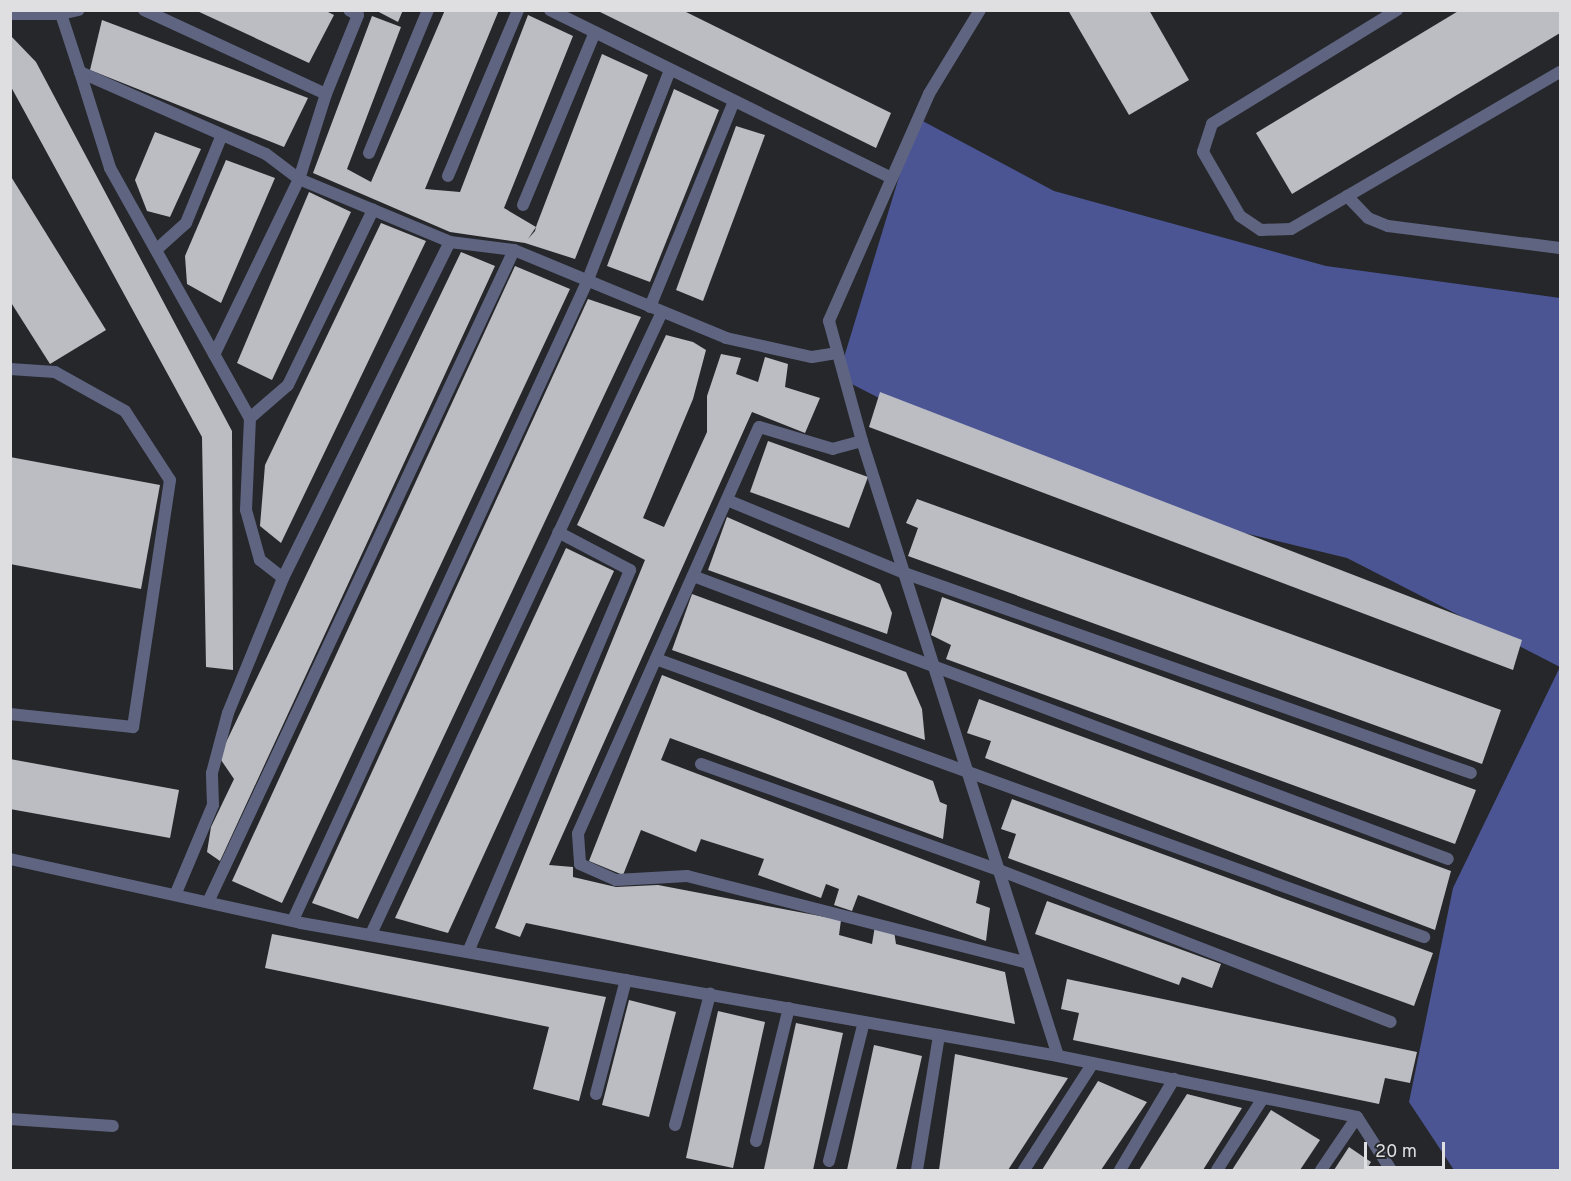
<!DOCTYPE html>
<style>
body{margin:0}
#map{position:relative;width:1571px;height:1181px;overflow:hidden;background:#26272b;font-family:Overpass,sans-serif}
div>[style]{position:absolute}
.forest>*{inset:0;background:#4b5594}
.building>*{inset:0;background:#bcbdc2}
.service>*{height:12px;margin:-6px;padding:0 6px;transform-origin:6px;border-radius:6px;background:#5f6581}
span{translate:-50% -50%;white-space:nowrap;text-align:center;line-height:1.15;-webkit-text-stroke:6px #26272b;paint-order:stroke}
.frame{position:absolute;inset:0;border:12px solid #dfdfe2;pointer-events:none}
.scale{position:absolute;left:1364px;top:1142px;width:81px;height:27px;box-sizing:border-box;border:3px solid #dfdfe2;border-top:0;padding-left:8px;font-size:18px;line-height:21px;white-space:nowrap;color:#dfdfe2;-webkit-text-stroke:4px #26272b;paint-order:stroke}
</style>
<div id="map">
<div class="forest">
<i style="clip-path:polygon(917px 118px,1054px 191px,1326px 266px,1560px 298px,1560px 667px,1347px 558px,1051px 486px,838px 377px)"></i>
<i style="clip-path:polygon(1560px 667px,1560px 1170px,1454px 1170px,1409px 1102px,1453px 888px)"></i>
</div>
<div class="building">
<i style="clip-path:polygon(195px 10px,324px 10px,334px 15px,309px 63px)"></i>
<i style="clip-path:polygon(375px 10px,403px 10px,398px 22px)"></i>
<i style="clip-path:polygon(445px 10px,499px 10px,425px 189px,460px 192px,528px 15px,573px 36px,504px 208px,536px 227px,528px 239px,535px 231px,536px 227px,537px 224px,602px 54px,648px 75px,575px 259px,525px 243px,450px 232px,313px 173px,372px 16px,401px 27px,347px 169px,371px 182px)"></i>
<i style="clip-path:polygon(596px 10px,682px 10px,891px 113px,876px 148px)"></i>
<i style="clip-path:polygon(1068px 10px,1149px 10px,1189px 80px,1129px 115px)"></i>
<i style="clip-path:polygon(1460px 10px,1560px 10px,1560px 33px,1292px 194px,1256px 133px)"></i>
<i style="clip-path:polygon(102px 20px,308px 98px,284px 147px,90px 70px)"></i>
<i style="clip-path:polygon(10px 35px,36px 62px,232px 431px,233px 670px,206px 667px,202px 437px,10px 85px)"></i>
<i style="clip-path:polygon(674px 89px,719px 110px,650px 282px,607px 266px)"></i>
<i style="clip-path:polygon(736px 126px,765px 135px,703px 301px,676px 290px)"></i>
<i style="clip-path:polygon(155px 132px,201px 149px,170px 217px,147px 211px,135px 180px)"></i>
<i style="clip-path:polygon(226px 160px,275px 178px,221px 303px,187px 284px,185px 256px)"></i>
<i style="clip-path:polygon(10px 175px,106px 330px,50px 364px,10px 301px)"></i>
<i style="clip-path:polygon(309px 192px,351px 212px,272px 380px,237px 363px)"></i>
<i style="clip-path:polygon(381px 223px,426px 241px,281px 543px,260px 526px,265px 465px)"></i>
<i style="clip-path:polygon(461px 252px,495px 266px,220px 861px,207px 852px,211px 827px,234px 779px,219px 757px)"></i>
<i style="clip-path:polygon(515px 266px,570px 289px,282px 903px,232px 881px)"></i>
<i style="clip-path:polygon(588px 299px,641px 317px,358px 919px,312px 903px)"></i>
<i style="clip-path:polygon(666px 335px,693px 342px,706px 350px,693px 399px,643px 518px,664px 527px,707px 432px,707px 396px,721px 354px,741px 358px,736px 374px,758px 382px,765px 357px,788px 364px,785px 387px,820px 398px,805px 433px,752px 412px,549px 865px,573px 867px,573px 877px,616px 887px,658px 885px,841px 920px,839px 935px,872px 944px,875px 926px,894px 931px,896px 944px,1005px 972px,1015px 1024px,526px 923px,520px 937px,495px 928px,645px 560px,577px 525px)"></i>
<i style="clip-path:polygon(880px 392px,1522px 640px,1513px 670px,869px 427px)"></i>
<i style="clip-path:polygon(768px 441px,868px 477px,849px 528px,750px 492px)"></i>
<i style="clip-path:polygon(10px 457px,160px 485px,141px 589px,10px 564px)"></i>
<i style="clip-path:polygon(917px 499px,1501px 710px,1482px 764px,908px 556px,918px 528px,906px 523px)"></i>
<i style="clip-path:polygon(727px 517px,880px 584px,892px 613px,887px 634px,708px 570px)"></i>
<i style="clip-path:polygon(566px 548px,614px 571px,448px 933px,395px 918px)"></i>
<i style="clip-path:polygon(692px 594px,906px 672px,922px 709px,925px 740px,672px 650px)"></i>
<i style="clip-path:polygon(942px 597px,1476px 790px,1455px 844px,946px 659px,951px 645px,931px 635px)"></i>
<i style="clip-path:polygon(662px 675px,933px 781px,940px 802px,947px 805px,943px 839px,670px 738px,661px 760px,980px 881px,976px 903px,990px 908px,986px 941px,858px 895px,852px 911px,834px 905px,839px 889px,826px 884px,821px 898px,758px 875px,764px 859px,701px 839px,696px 852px,641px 830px,623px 875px,589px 861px)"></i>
<i style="clip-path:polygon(979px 699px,1451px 871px,1435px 930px,985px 758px,991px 741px,967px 733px)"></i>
<i style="clip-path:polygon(10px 759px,179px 790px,170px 838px,10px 809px)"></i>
<i style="clip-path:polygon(1012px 799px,1433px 953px,1414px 1006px,1008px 858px,1016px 834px,1001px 829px)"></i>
<i style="clip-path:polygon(1047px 901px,1221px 964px,1212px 988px,1182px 977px,1179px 985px,1035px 934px)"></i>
<i style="clip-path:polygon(272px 934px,606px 997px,579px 1101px,533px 1089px,549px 1027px,265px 968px)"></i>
<i style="clip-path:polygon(1067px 979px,1417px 1052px,1410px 1083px,1385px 1078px,1379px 1104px,1073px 1040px,1079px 1013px,1061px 1009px)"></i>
<i style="clip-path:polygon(629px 1000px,676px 1012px,649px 1117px,602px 1105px)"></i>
<i style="clip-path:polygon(718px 1011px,765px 1022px,733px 1168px,686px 1158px)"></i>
<i style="clip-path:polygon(796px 1023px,843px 1033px,813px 1170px,771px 1170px,764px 1169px)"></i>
<i style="clip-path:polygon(874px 1045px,922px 1056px,896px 1170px,847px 1170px)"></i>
<i style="clip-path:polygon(955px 1054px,1068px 1078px,1008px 1170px,939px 1170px)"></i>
<i style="clip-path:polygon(1098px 1081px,1147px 1102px,1101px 1170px,1042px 1170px)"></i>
<i style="clip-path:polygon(1187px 1094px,1242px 1108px,1203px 1170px,1139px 1170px)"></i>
<i style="clip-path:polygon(1271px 1110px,1320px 1140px,1300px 1170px,1232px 1170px)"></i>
<i style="clip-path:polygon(1349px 1147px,1371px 1162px,1366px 1170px,1334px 1170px)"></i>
</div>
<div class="service">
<i style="left:144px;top:10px;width:200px;rotate:24.8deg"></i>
<i style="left:326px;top:94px;width:89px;rotate:107.6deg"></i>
<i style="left:299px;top:179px;width:195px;rotate:115.8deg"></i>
<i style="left:550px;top:10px;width:381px;rotate:26.2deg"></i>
<i style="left:980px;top:10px;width:98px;rotate:121.3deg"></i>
<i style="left:929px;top:94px;width:248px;rotate:113.8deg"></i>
<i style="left:829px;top:321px;width:124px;rotate:74.6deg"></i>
<i style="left:862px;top:441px;width:645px;rotate:72.32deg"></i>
<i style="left:1397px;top:10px;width:217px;rotate:148.4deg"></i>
<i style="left:1212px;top:124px;width:29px;rotate:108deg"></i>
<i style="left:1203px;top:152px;width:74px;rotate:60deg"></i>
<i style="left:1240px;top:216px;width:25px;rotate:34deg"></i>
<i style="left:1261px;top:230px;width:30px;rotate:-2deg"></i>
<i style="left:1291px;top:229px;width:311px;rotate:-30.3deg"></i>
<i style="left:10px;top:14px;width:51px"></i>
<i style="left:61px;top:14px;width:61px;rotate:71.9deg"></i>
<i style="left:80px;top:72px;width:203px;rotate:23.8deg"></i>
<i style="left:266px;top:154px;width:41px;rotate:37.1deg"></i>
<i style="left:299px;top:179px;width:164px;rotate:22.6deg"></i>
<i style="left:450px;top:242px;width:64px;rotate:7.1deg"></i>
<i style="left:514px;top:250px;width:230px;rotate:22.5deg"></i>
<i style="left:726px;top:338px;width:88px;rotate:12.5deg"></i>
<i style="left:812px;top:357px;width:26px;rotate:-9deg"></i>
<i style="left:61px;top:14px;width:18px;rotate:-13deg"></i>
<i style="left:80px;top:72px;width:101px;rotate:72.6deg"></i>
<i style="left:110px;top:168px;width:287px;rotate:60.8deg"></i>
<i style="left:250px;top:418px;width:92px;rotate:92.5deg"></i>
<i style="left:246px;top:510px;width:52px;rotate:74.4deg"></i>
<i style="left:260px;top:560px;width:29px;rotate:38deg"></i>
<i style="left:283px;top:578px;width:375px;rotate:-63.6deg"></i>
<i style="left:326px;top:94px;width:85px;rotate:-67.9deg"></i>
<i style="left:358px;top:15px;width:10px;rotate:-151deg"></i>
<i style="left:369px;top:153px;width:155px;rotate:-67.6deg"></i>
<i style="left:448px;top:176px;width:180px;rotate:-67.1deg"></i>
<i style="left:1347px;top:196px;width:30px;rotate:46deg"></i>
<i style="left:1368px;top:218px;width:22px;rotate:22deg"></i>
<i style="left:1388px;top:226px;width:173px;rotate:7.3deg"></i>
<i style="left:523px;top:205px;width:187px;rotate:-67.4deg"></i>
<i style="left:156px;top:250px;width:40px;rotate:-42deg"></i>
<i style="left:186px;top:223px;width:95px;rotate:-67.8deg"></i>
<i style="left:650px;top:307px;width:222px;rotate:-67.8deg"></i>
<i style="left:10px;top:369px;width:45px;rotate:3.8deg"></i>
<i style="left:55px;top:372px;width:80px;rotate:29.1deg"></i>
<i style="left:125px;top:411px;width:82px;rotate:56.9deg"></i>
<i style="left:170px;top:480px;width:250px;rotate:98.5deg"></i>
<i style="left:133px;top:727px;width:124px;rotate:-174deg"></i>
<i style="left:250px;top:418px;width:50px;rotate:-41deg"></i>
<i style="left:288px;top:385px;width:195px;rotate:-64.1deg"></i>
<i style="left:862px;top:441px;width:30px;rotate:165deg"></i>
<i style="left:833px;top:449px;width:77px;rotate:-163.4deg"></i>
<i style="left:759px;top:427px;width:445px;rotate:114deg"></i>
<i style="left:578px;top:834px;width:30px;rotate:86deg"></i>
<i style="left:580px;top:864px;width:39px;rotate:24deg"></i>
<i style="left:616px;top:880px;width:71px;rotate:-3.2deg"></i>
<i style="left:687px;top:876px;width:352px;rotate:14.3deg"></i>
<i style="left:727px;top:500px;width:191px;rotate:22.4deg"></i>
<i style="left:904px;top:573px;width:601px;rotate:19.43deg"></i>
<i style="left:693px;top:576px;width:806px;rotate:20.55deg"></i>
<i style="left:656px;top:659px;width:817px;rotate:19.9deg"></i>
<i style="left:701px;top:764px;width:316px;rotate:19.6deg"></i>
<i style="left:999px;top:870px;width:420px;rotate:21.2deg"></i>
<i style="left:10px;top:859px;width:298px;rotate:12.4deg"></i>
<i style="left:301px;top:923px;width:769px;rotate:9.96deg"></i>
<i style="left:1058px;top:1056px;width:305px;rotate:11.5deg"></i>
<i style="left:1357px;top:1117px;width:63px;rotate:57.3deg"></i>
<i style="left:176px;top:893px;width:95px;rotate:-67.2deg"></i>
<i style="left:213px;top:805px;width:32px;rotate:-92deg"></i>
<i style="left:212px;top:773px;width:62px;rotate:-75.1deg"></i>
<i style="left:228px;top:713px;width:146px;rotate:-67.8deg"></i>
<i style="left:209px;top:900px;width:718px;rotate:-64.86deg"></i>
<i style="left:293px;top:920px;width:702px;rotate:-65.26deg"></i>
<i style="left:587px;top:282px;width:228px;rotate:-68.6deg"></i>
<i style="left:371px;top:934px;width:687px;rotate:-64.93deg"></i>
<i style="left:468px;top:952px;width:415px;rotate:-67deg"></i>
<i style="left:630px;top:570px;width:81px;rotate:-152.2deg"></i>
<i style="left:596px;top:1094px;width:118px;rotate:-75.3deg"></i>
<i style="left:10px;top:1119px;width:103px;rotate:3.9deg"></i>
<i style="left:675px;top:1125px;width:136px;rotate:-75deg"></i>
<i style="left:756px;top:1141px;width:137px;rotate:-76.1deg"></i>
<i style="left:829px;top:1161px;width:143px;rotate:-75.9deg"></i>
<i style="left:917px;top:1170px;width:137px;rotate:-80.7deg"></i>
<i style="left:1024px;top:1170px;width:127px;rotate:-57.2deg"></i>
<i style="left:1120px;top:1170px;width:106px;rotate:-59.3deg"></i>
<i style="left:1217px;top:1170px;width:85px;rotate:-57.4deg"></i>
<i style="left:1321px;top:1170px;width:64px;rotate:-55.8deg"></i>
</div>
<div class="frame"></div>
<div class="scale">20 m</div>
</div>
